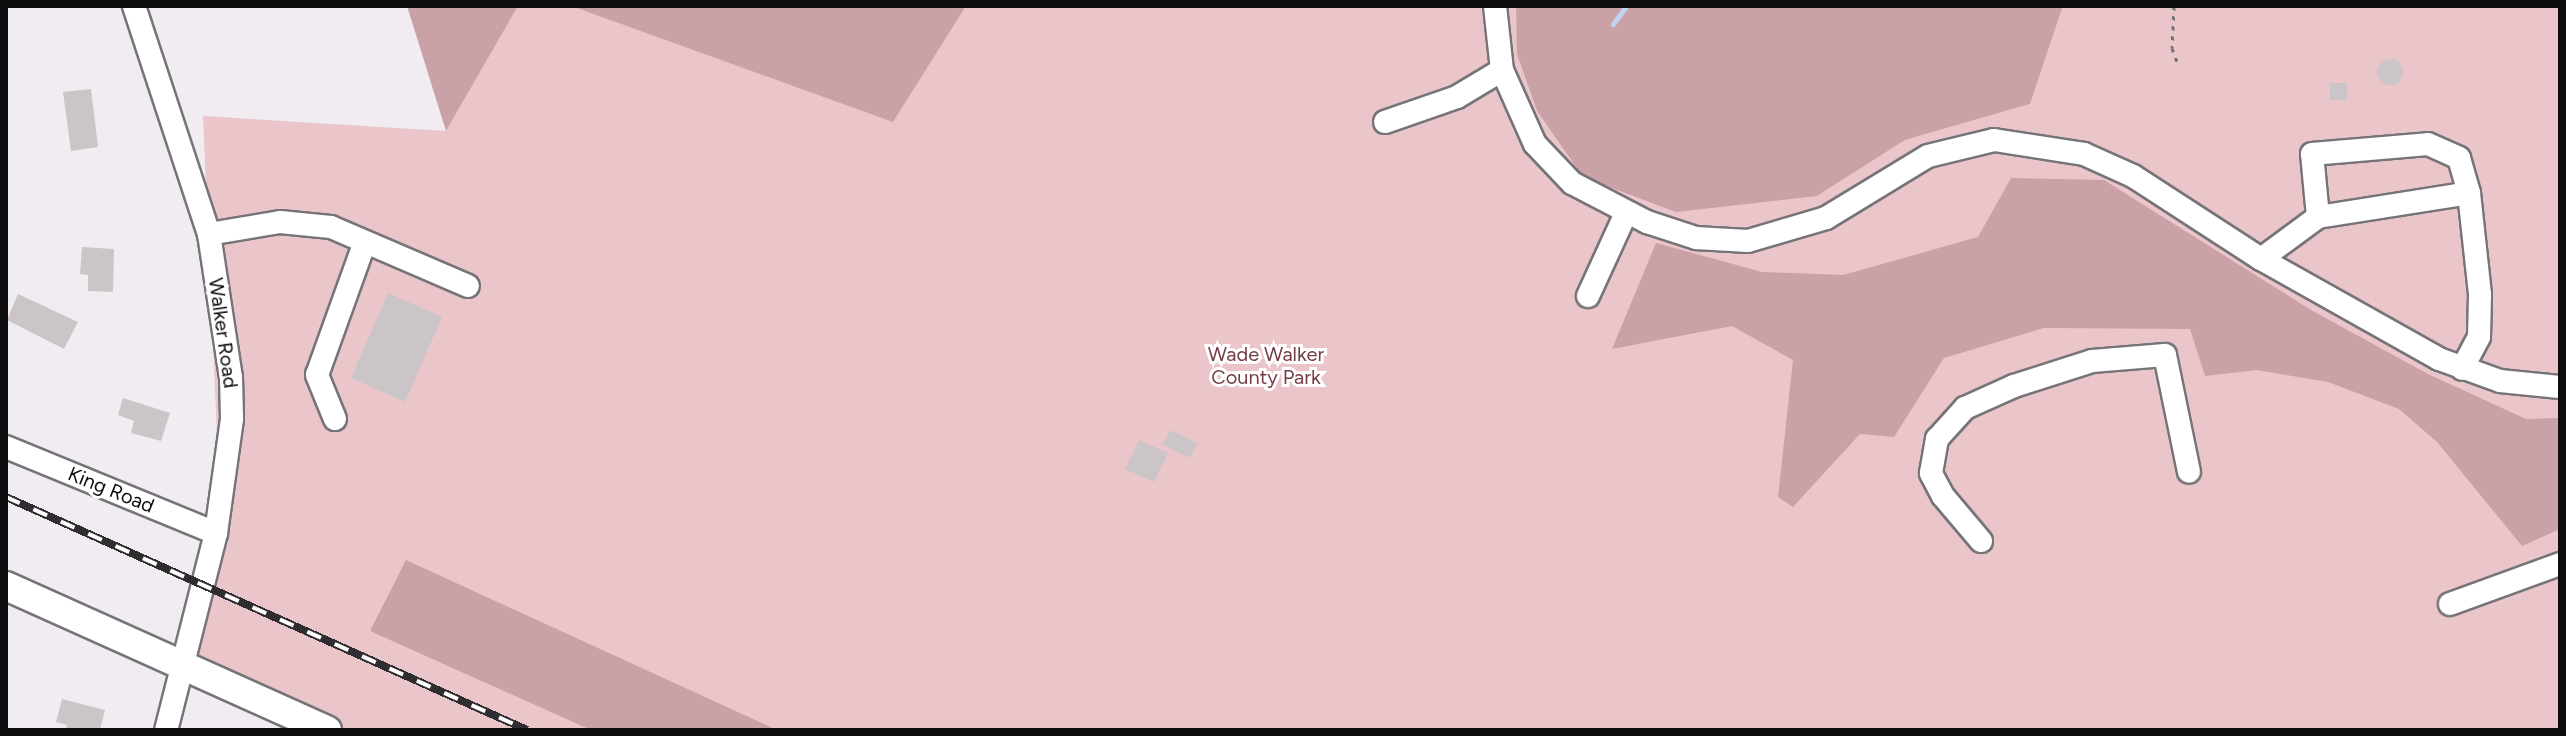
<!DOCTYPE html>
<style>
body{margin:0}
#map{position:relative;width:2566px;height:736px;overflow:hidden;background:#f0ecf2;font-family:Figtree,sans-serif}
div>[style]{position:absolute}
.green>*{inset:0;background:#eac6cb}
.forest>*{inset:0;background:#c9a1a7}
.stream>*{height:5px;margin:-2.5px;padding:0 2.5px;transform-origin:2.5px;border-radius:2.5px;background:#bfd5f3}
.building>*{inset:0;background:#cbc5c8}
.round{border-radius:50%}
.path>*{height:3px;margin-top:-1.5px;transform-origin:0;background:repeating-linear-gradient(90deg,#757276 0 4px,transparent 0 10px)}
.roads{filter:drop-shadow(2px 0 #767478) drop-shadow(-2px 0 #767478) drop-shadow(0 2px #767478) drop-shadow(0 -2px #767478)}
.minor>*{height:22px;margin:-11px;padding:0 11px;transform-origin:11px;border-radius:11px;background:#fff}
.major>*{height:28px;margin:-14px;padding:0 14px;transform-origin:14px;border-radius:14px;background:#fff}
.rail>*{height:8px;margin-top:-4px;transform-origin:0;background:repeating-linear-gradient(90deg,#fff 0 15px,#2f2d30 0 30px);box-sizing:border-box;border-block:2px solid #2f2d30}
span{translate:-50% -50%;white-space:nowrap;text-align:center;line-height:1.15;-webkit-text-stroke:6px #fff;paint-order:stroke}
.street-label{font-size:20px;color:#0d0c0e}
.park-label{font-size:20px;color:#743d48}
.frame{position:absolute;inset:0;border:8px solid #0d0c0e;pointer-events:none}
</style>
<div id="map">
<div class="green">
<i style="clip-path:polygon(518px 6px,571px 6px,893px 121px,966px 6px,1516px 6px,1518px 54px,1537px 111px,1583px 176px,1817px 196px,1905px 140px,2030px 104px,2063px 6px,2560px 6px,2560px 730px,337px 730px,179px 664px,220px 505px,203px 116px,446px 131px)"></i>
</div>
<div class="forest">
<i style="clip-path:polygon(407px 6px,518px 6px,446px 131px)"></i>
<i style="clip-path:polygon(571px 6px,966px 6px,893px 122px)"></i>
<i style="clip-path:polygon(1516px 6px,2063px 6px,2030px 104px,1905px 140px,1817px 196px,1676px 212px,1583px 177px,1537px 111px,1517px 54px)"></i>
<i style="clip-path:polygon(2011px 178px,2104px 180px,2311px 310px,2428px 374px,2526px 419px,2560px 418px,2560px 529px,2522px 546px,2437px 442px,2399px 409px,2328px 382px,2257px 370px,2205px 376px,2190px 329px,2044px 328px,1944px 358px,1894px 437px,1860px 434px,1793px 507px,1778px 497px,1793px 360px,1732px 326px,1612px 349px,1656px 243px,1762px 272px,1843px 275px,1978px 237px)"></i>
<i style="clip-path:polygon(406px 560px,777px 730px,591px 730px,370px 631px)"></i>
</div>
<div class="stream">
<i style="left:1613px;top:24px;width:22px;rotate:-54deg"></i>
</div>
<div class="building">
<i class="round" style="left:2377px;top:59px;width:26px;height:26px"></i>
<i style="clip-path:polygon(2330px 83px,2347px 83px,2347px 100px,2330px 100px)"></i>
<i style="clip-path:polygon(91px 89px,98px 147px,71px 151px,63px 92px)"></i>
<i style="clip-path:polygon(82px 247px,114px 249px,113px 292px,88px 291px,88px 275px,80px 274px)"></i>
<i style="clip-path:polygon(388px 293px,442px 317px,405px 402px,351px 378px)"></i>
<i style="clip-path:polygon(18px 294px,78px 322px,64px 349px,7px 320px)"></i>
<i style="clip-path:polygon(123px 398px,170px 413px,161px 441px,131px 433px,134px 421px,118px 415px)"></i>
<i style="clip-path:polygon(1170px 430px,1197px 443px,1190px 458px,1163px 445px)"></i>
<i style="clip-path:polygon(1139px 440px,1168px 453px,1154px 482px,1125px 469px)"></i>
<i style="clip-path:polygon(62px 699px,105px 710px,100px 730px,66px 730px,67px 725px,56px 722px)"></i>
</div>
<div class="path">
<i style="left:2174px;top:6px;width:42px;rotate:92.7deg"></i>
<i style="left:2172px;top:48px;width:15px;rotate:70deg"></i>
</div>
<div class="roads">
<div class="minor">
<i style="left:134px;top:6px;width:240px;rotate:71.8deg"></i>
<i style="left:209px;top:234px;width:145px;rotate:81.3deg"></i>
<i style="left:231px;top:377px;width:42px;rotate:88.6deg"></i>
<i style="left:232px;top:419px;width:115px;rotate:98deg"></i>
<i style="left:216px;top:533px;width:203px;rotate:104.2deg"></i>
<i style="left:1495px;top:6px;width:64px;rotate:83.8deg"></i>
<i style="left:1502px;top:70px;width:81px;rotate:66deg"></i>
<i style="left:1535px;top:144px;width:54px;rotate:46.5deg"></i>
<i style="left:1572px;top:183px;width:85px;rotate:27.5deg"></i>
<i style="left:1647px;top:222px;width:52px;rotate:18.1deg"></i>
<i style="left:1696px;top:238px;width:52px;rotate:3.3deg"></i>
<i style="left:1748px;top:241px;width:81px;rotate:-16.4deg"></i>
<i style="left:1826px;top:218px;width:119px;rotate:-31.3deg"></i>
<i style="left:1928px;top:156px;width:68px;rotate:-13.6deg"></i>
<i style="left:1994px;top:140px;width:91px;rotate:8.8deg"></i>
<i style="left:2084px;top:154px;width:54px;rotate:24.2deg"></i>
<i style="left:2133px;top:176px;width:153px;rotate:33deg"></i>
<i style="left:2261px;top:259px;width:204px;rotate:29.3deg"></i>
<i style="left:2439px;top:359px;width:65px;rotate:19.8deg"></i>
<i style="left:2500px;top:381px;width:60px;rotate:5.7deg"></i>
<i style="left:1385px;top:122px;width:76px;rotate:-19.1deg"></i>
<i style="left:1457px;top:97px;width:52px;rotate:-31deg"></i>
<i style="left:2318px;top:217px;width:63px;rotate:-95.4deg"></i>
<i style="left:2312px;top:154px;width:116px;rotate:-4.9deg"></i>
<i style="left:2428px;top:144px;width:34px;rotate:24deg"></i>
<i style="left:2459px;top:158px;width:36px;rotate:74deg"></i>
<i style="left:209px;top:234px;width:72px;rotate:-9.6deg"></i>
<i style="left:280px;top:222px;width:51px;rotate:5.6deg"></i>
<i style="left:331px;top:227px;width:149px;rotate:23.3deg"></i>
<i style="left:2261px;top:259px;width:71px;rotate:-36.4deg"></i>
<i style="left:2318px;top:217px;width:153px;rotate:-9deg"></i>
<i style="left:2469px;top:193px;width:102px;rotate:83.8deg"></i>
<i style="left:2480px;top:294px;width:43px;rotate:91.3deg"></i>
<i style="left:2479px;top:337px;width:36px;rotate:118deg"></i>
<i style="left:1588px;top:296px;width:91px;rotate:-65.4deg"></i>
<i style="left:335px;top:419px;width:48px;rotate:-112.2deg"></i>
<i style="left:317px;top:375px;width:141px;rotate:-70.2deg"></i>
<i style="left:6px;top:447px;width:227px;rotate:22.3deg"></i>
<i style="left:1981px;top:541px;width:59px;rotate:-130.2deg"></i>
<i style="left:1943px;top:496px;width:26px;rotate:-118deg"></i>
<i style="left:1931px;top:473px;width:35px;rotate:-80deg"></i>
<i style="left:1937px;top:439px;width:42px;rotate:-47.9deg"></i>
<i style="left:1965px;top:408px;width:54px;rotate:-24.2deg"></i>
<i style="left:2014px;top:386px;width:82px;rotate:-17.8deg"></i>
<i style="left:2092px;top:361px;width:73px;rotate:-4.7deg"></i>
<i style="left:2165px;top:355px;width:119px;rotate:78.4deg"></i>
<i style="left:2450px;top:604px;width:117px;rotate:-20deg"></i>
</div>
<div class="major">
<i style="left:6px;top:586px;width:352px;rotate:24.2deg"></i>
</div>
</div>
<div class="rail">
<i style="left:6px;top:497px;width:571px;rotate:24.09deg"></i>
</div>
<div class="street-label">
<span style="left:223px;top:333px;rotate:82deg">Walker Road</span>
<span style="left:111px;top:490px;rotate:22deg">King Road</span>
</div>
<div class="park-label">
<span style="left:1266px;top:366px">Wade Walker<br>County Park</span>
</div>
<div class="frame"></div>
</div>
